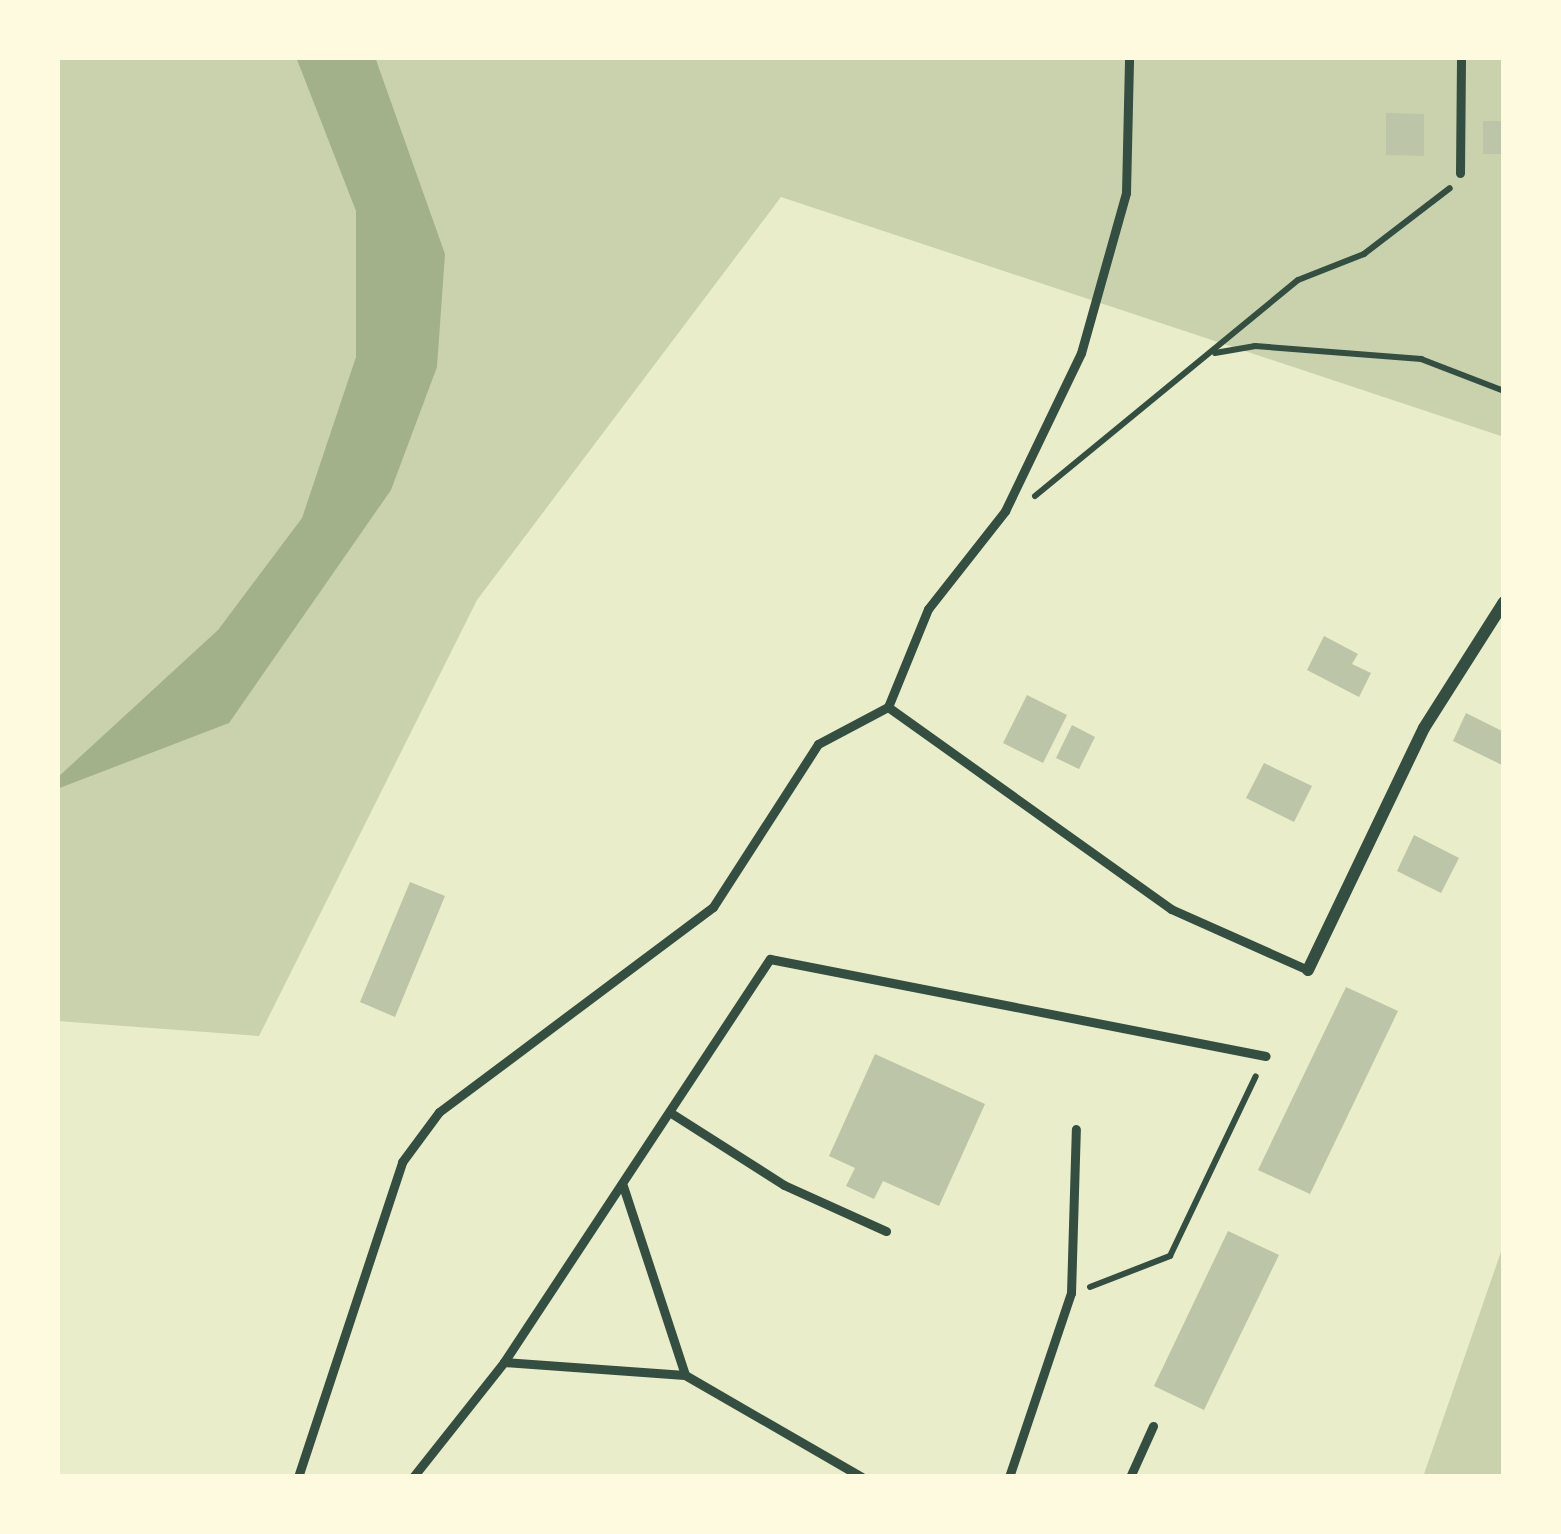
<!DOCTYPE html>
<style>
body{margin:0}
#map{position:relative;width:1561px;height:1534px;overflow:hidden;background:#e9edc9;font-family:Arial,sans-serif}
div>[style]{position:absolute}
.green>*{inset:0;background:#cad2ad}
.water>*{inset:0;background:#a3b18a}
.building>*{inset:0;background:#bcc5a7}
.path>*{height:6px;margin:-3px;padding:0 3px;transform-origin:3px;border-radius:3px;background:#344e41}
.service>*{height:9px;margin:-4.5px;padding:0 4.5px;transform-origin:4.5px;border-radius:4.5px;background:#344e41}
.minor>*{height:12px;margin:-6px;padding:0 6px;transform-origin:6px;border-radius:6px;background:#344e41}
span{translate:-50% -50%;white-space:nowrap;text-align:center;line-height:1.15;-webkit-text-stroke:9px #fefae0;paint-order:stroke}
.frame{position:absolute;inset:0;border:60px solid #fefae0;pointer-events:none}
</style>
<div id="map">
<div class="green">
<i style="clip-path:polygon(57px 57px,1504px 57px,1504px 437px,781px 197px,477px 600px,259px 1036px,57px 1021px)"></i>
<i style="clip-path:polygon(1504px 1243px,1504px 1477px,1423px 1477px)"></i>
</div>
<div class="water">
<i style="clip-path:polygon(296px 57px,375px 57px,445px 254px,437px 367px,391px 490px,229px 723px,57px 789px,57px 778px,218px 630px,302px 518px,356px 357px,356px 211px)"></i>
</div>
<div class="building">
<i style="clip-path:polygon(1386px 113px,1424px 114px,1424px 156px,1386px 155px)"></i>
<i style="clip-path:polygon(1483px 121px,1504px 121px,1504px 154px,1483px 154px)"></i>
<i style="clip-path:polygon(1324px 636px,1358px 654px,1352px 664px,1371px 673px,1359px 697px,1307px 670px)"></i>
<i style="clip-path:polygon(1027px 695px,1067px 715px,1043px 763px,1003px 743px)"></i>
<i style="clip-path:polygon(1466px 713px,1504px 732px,1502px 765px,1453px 741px)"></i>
<i style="clip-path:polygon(1072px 725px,1095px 737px,1079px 769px,1056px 758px)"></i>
<i style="clip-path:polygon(1264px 763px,1312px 786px,1294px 822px,1246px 798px)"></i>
<i style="clip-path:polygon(1414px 835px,1459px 858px,1441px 893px,1397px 871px)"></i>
<i style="clip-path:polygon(410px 882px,445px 896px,395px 1017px,360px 1002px)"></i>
<i style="clip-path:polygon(1346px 987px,1398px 1011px,1310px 1194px,1258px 1170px)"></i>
<i style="clip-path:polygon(875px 1054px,985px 1104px,939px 1206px,883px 1181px,874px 1199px,846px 1186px,855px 1168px,829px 1156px)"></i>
<i style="clip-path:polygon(1228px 1231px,1279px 1255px,1204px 1410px,1154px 1386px)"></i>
</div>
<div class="path">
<i style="left:1215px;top:353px;width:41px;rotate:-9.9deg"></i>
<i style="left:1255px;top:346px;width:167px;rotate:4.5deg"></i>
<i style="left:1421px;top:359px;width:89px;rotate:21.1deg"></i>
<i style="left:1035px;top:496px;width:340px;rotate:-39.4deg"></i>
<i style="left:1298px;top:280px;width:71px;rotate:-21.5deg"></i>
<i style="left:1364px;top:254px;width:108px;rotate:-37.5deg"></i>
<i style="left:1090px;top:1287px;width:86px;rotate:-21.2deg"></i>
<i style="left:1170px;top:1256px;width:199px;rotate:-64.5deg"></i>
</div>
<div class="service">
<i style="left:1460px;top:173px;width:116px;rotate:-89.5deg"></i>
<i style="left:888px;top:707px;width:348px;rotate:35.5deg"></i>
<i style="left:1171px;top:909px;width:150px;rotate:24deg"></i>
<i style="left:671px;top:1113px;width:134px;rotate:32.5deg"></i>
<i style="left:784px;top:1185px;width:112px;rotate:24.3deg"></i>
<i style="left:623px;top:1186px;width:199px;rotate:71.8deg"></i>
<i style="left:504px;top:1362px;width:181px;rotate:4.1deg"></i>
<i style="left:685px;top:1375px;width:204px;rotate:30deg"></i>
<i style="left:298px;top:1477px;width:332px;rotate:-71.7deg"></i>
<i style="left:402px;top:1162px;width:62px;rotate:-53.5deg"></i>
<i style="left:439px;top:1112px;width:342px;rotate:-36.8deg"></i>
<i style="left:713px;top:907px;width:194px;rotate:-57.2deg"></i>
<i style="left:818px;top:744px;width:79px;rotate:-27.9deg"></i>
<i style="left:888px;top:707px;width:106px;rotate:-67.8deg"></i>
<i style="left:928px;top:609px;width:125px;rotate:-51.8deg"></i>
<i style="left:1005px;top:511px;width:175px;rotate:-64.3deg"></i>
<i style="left:1081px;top:353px;width:166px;rotate:-74.3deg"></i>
<i style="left:1126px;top:193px;width:136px;rotate:-88.7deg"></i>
<i style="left:413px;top:1477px;width:147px;rotate:-51.6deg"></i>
<i style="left:504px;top:1362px;width:483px;rotate:-56.6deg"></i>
<i style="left:770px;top:959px;width:505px;rotate:11.07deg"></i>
<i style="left:1009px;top:1477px;width:194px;rotate:-71.4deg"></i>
<i style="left:1071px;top:1293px;width:164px;rotate:-88.3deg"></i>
<i style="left:1130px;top:1477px;width:56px;rotate:-65.7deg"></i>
</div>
<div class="minor">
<i style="left:1308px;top:970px;width:268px;rotate:-64.4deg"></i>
<i style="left:1424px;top:728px;width:149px;rotate:-57.6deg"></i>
</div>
<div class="frame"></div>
</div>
